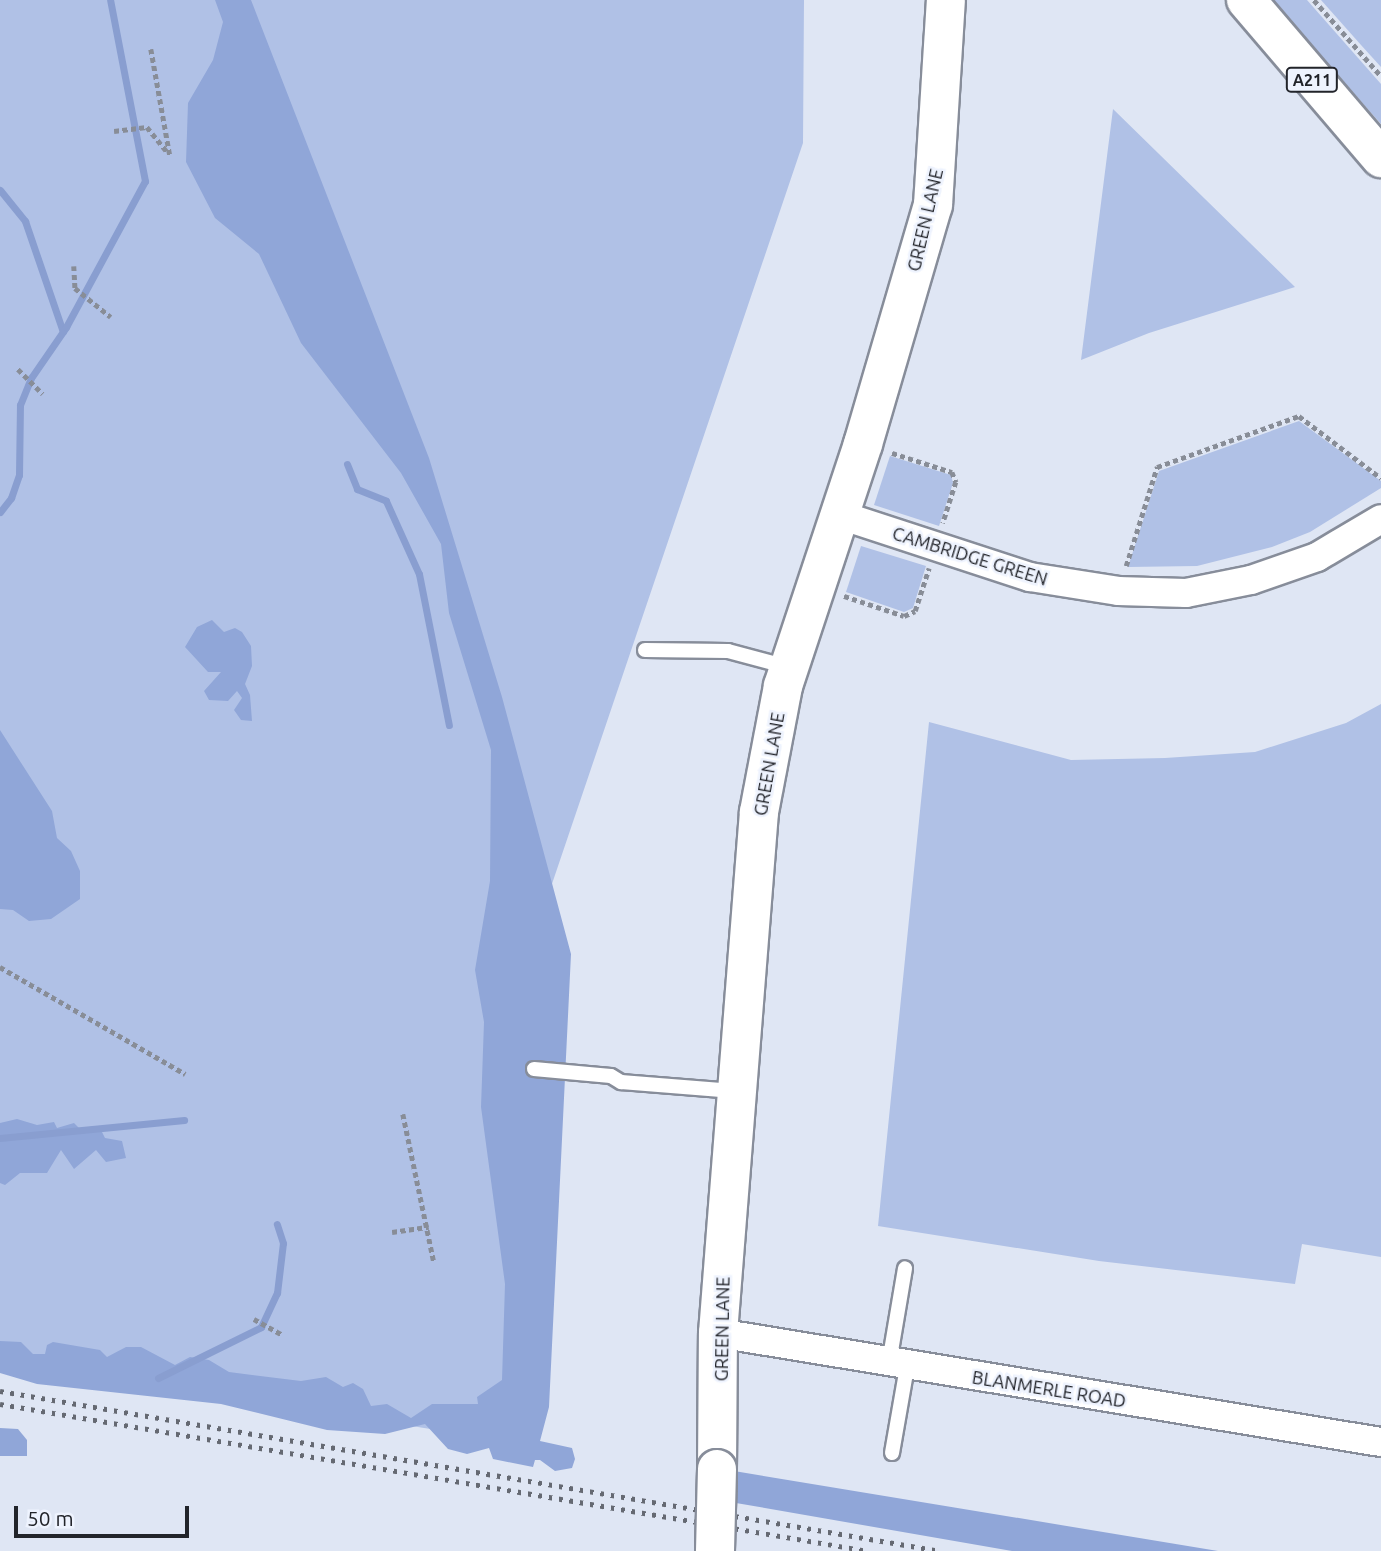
<!DOCTYPE html>
<style>
body{margin:0}
#map{position:relative;width:1381px;height:1551px;overflow:hidden;background:#dfe6f4;font-family:Ubuntu,sans-serif}
div>[style]{position:absolute}
.green>*{inset:0;background:#b0c1e6}
.forest>*{inset:0;background:#90a6d8}
.stream>*{height:7px;margin:-3.5px;padding:0 3.5px;transform-origin:3.5px;border-radius:3.5px;background:#899ed0}
.path>*{height:4.5px;margin-top:-2.25px;transform-origin:0;background:repeating-linear-gradient(90deg,#888d97 0 5px,transparent 0 8.5px)}
.roads{filter:drop-shadow(2px 0 #878d9a) drop-shadow(-2px 0 #878d9a) drop-shadow(0 2px #878d9a) drop-shadow(0 -2px #878d9a)}
.lane>*{height:14px;margin:-7px;padding:0 7px;transform-origin:7px;border-radius:7px;background:#fff}
.street>*{height:28px;margin:-14px;padding:0 14px;transform-origin:14px;border-radius:14px;background:#fff}
.secondary>*{height:38px;margin:-19px;padding:0 19px;transform-origin:19px;border-radius:19px;background:#fff}
.primary>*{height:38px;margin:-19px;padding:0 19px;transform-origin:19px;border-radius:19px;background:#fff}
.rail>*{height:5px;margin-top:-2.5px;transform-origin:0;background:repeating-linear-gradient(90deg,#656972 0 3.5px,transparent 0 10.5px)}
.bridges{filter:drop-shadow(2px 0 #878d9a) drop-shadow(-2px 0 #878d9a) drop-shadow(0 2px #878d9a) drop-shadow(0 -2px #878d9a)}
.secondary-bridge>*{height:38px;margin:-19px;padding:0 19px;transform-origin:19px;border-radius:19px;background:#fff}
span{translate:-50% -50%;white-space:nowrap;text-align:center;line-height:1.15;-webkit-text-stroke:5px #eef3fe;paint-order:stroke}
.shield-label span{padding:2px 5px;background:#eef3fe;border:2px solid;border-radius:5px;-webkit-text-stroke-width:0}
.shield-label{font-size:16px;color:#22242a;font-weight:700}
.street-label{font-size:18px;color:#22242a}
.scale{position:absolute;left:14px;top:1506px;width:175px;height:32px;box-sizing:border-box;border:4px solid #22242a;border-top:0;padding-left:9px;font-size:21px;line-height:24px;white-space:nowrap;color:#22242a;-webkit-text-stroke:5px #eef3fe;paint-order:stroke}
</style>
<div id="map">
<div class="green">
<i style="clip-path:polygon(0 0,804px 0,803px 143px,514px 996px,518px 1443px,0 1360px)"></i>
<i style="clip-path:polygon(1271px 0,1307px 0,1381px 84px,1381px 124px)"></i>
<i style="clip-path:polygon(1321px 0,1381px 0,1381px 67px,1361px 45px)"></i>
<i style="clip-path:polygon(1113px 109px,1295px 287px,1149px 333px,1081px 360px)"></i>
<i style="clip-path:polygon(1299px 421px,1381px 481px,1381px 488px,1310px 532px,1272px 547px,1197px 566px,1128px 567px,1159px 471px)"></i>
<i style="clip-path:polygon(890px 456px,951px 475px,953px 483px,939px 526px,874px 505px)"></i>
<i style="clip-path:polygon(861px 546px,926px 566px,913px 608px,904px 612px,846px 592px)"></i>
<i style="clip-path:polygon(1381px 704px,1381px 1257px,1302px 1244px,1295px 1284px,1099px 1261px,878px 1226px,929px 722px,1071px 760px,1165px 758px,1255px 752px,1346px 723px)"></i>
</div>
<div class="forest">
<i style="clip-path:polygon(215px 0,251px 0,429px 458px,502px 697px,571px 954px,549px 1407px,540px 1441px,572px 1448px,575px 1459px,572px 1468px,555px 1471px,540px 1460px,535px 1460px,533px 1467px,493px 1459px,489px 1448px,467px 1454px,448px 1449px,425px 1424px,385px 1434px,327px 1430px,221px 1404px,37px 1384px,0 1373px,0 1341px,21px 1342px,33px 1354px,45px 1354px,47px 1345px,53px 1342px,100px 1350px,107px 1357px,126px 1347px,141px 1347px,175px 1365px,190px 1357px,209px 1360px,229px 1372px,301px 1381px,326px 1377px,343px 1387px,353px 1383px,363px 1389px,371px 1406px,387px 1404px,411px 1418px,432px 1404px,478px 1404px,477px 1397px,502px 1380px,505px 1284px,481px 1107px,484px 1022px,475px 970px,490px 881px,491px 750px,449px 613px,441px 544px,401px 473px,301px 343px,259px 254px,215px 218px,186px 162px,188px 103px,213px 60px,223px 22px)"></i>
<i style="clip-path:polygon(212px 620px,224px 632px,235px 628px,242px 632px,251px 646px,252px 666px,245px 684px,250px 695px,252px 721px,241px 720px,234px 710px,242px 698px,237px 691px,228px 701px,209px 700px,204px 691px,221px 672px,208px 672px,185px 647px,197px 627px)"></i>
<i style="clip-path:polygon(0 730px,52px 811px,57px 838px,71px 851px,80px 871px,80px 899px,51px 919px,29px 921px,13px 910px,0 909px)"></i>
<i style="clip-path:polygon(17px 1119px,37px 1125px,54px 1122px,57px 1128px,74px 1123px,79px 1128px,99px 1126px,105px 1138px,122px 1141px,126px 1158px,106px 1162px,96px 1150px,74px 1169px,61px 1150px,47px 1173px,20px 1173px,5px 1185px,0 1183px,0 1123px)"></i>
<i style="clip-path:polygon(0 1428px,18px 1429px,27px 1440px,27px 1456px,0 1456px)"></i>
<i style="clip-path:polygon(734px 1471px,1218px 1551px,1012px 1551px,736px 1503px)"></i>
</div>
<div class="stream">
<i style="left:0;top:190px;width:40px;rotate:51deg"></i>
<i style="left:25px;top:221px;width:117px;rotate:71.1deg"></i>
<i style="left:347px;top:464px;width:27px;rotate:68deg"></i>
<i style="left:357px;top:489px;width:31px;rotate:22deg"></i>
<i style="left:386px;top:501px;width:80px;rotate:65.7deg"></i>
<i style="left:419px;top:574px;width:154px;rotate:78.8deg"></i>
<i style="left:0;top:512px;width:18px;rotate:-52deg"></i>
<i style="left:11px;top:498px;width:24px;rotate:-71deg"></i>
<i style="left:19px;top:475px;width:70px;rotate:-89.2deg"></i>
<i style="left:20px;top:405px;width:29px;rotate:-68deg"></i>
<i style="left:31px;top:378px;width:62px;rotate:-55.5deg"></i>
<i style="left:66px;top:327px;width:166px;rotate:-61.6deg"></i>
<i style="left:145px;top:181px;width:184px;rotate:-100.9deg"></i>
<i style="left:0;top:1138px;width:185px;rotate:-5.6deg"></i>
<i style="left:158px;top:1378px;width:115px;rotate:-26.3deg"></i>
<i style="left:261px;top:1327px;width:38px;rotate:-65deg"></i>
<i style="left:277px;top:1293px;width:50px;rotate:-83.2deg"></i>
<i style="left:283px;top:1243px;width:20px;rotate:-108deg"></i>
</div>
<div class="path">
<i style="left:1314px;top:0;width:101px;rotate:48.6deg"></i>
<i style="left:151px;top:49px;width:109px;rotate:79.9deg"></i>
<i style="left:114px;top:131px;width:33px;rotate:-7deg"></i>
<i style="left:147px;top:127px;width:32px;rotate:51deg"></i>
<i style="left:74px;top:266px;width:22px;rotate:87deg"></i>
<i style="left:75px;top:288px;width:46px;rotate:38.9deg"></i>
<i style="left:18px;top:369px;width:35px;rotate:45deg"></i>
<i style="left:892px;top:453px;width:63px;rotate:17.6deg"></i>
<i style="left:952px;top:472px;width:11px;rotate:68deg"></i>
<i style="left:956px;top:482px;width:43px;rotate:107.6deg"></i>
<i style="left:1126px;top:566px;width:104px;rotate:-72.6deg"></i>
<i style="left:1157px;top:467px;width:151px;rotate:-19.8deg"></i>
<i style="left:1299px;top:416px;width:103px;rotate:37.1deg"></i>
<i style="left:844px;top:596px;width:63px;rotate:18.4deg"></i>
<i style="left:904px;top:616px;width:12px;rotate:-24deg"></i>
<i style="left:915px;top:611px;width:45px;rotate:-72deg"></i>
<i style="left:0;top:967px;width:214px;rotate:30deg"></i>
<i style="left:403px;top:1114px;width:152px;rotate:78.2deg"></i>
<i style="left:392px;top:1232px;width:37px;rotate:-8deg"></i>
<i style="left:254px;top:1319px;width:33px;rotate:29deg"></i>
</div>
<div class="roads">
<div class="lane">
<i style="left:645px;top:650px;width:83px;rotate:0.7deg"></i>
<i style="left:728px;top:651px;width:62px;rotate:14.9deg"></i>
<i style="left:534px;top:1069px;width:77px;rotate:5.2deg"></i>
<i style="left:611px;top:1076px;width:12px;rotate:31deg"></i>
<i style="left:621px;top:1082px;width:113px;rotate:4.6deg"></i>
<i style="left:889px;top:1363px;width:96px;rotate:-80.4deg"></i>
<i style="left:892px;top:1453px;width:87px;rotate:-80.1deg"></i>
</div>
<div class="street">
<i style="left:840px;top:515px;width:200px;rotate:18.1deg"></i>
<i style="left:1030px;top:577px;width:89px;rotate:9deg"></i>
<i style="left:1118px;top:591px;width:68px;rotate:1.7deg"></i>
<i style="left:1186px;top:593px;width:66px;rotate:-11.3deg"></i>
<i style="left:1251px;top:580px;width:70px;rotate:-19.2deg"></i>
<i style="left:1317px;top:557px;width:74px;rotate:-30.7deg"></i>
<i style="left:718px;top:1333px;width:672px;rotate:9.34deg"></i>
</div>
<div class="secondary">
<i style="left:717px;top:1469px;width:136px;rotate:-89.6deg"></i>
<i style="left:718px;top:1333px;width:523px;rotate:-85.5deg"></i>
<i style="left:759px;top:812px;width:128px;rotate:-79.2deg"></i>
<i style="left:783px;top:686px;width:255px;rotate:-71.7deg"></i>
<i style="left:863px;top:444px;width:249px;rotate:-73.7deg"></i>
<i style="left:933px;top:205px;width:205px;rotate:-86.4deg"></i>
</div>
<div class="primary">
<i style="left:1246px;top:0;width:208px;rotate:49.5deg"></i>
</div>
</div>
<div class="rail">
<i style="left:0;top:1391px;width:954px;rotate:9.66deg"></i>
<i style="left:0;top:1404px;width:880px;rotate:9.61deg"></i>
</div>
<div class="bridges">
<div class="secondary-bridge">
<i style="left:715px;top:1551px;width:82px;rotate:-88.6deg"></i>
</div>
</div>
<div class="shield-label">
<span style="left:1312px;top:80px">A211</span>
</div>
<div class="street-label">
<span style="left:925px;top:220px;rotate:-77deg">GREEN LANE</span>
<span style="left:970px;top:556px;rotate:17deg">CAMBRIDGE GREEN</span>
<span style="left:769px;top:764px;rotate:-80deg">GREEN LANE</span>
<span style="left:722px;top:1329px;rotate:-89deg">GREEN LANE</span>
<span style="left:1049px;top:1389px;rotate:9deg">BLANMERLE ROAD</span>
</div>
<div class="scale">50 m</div>
</div>
